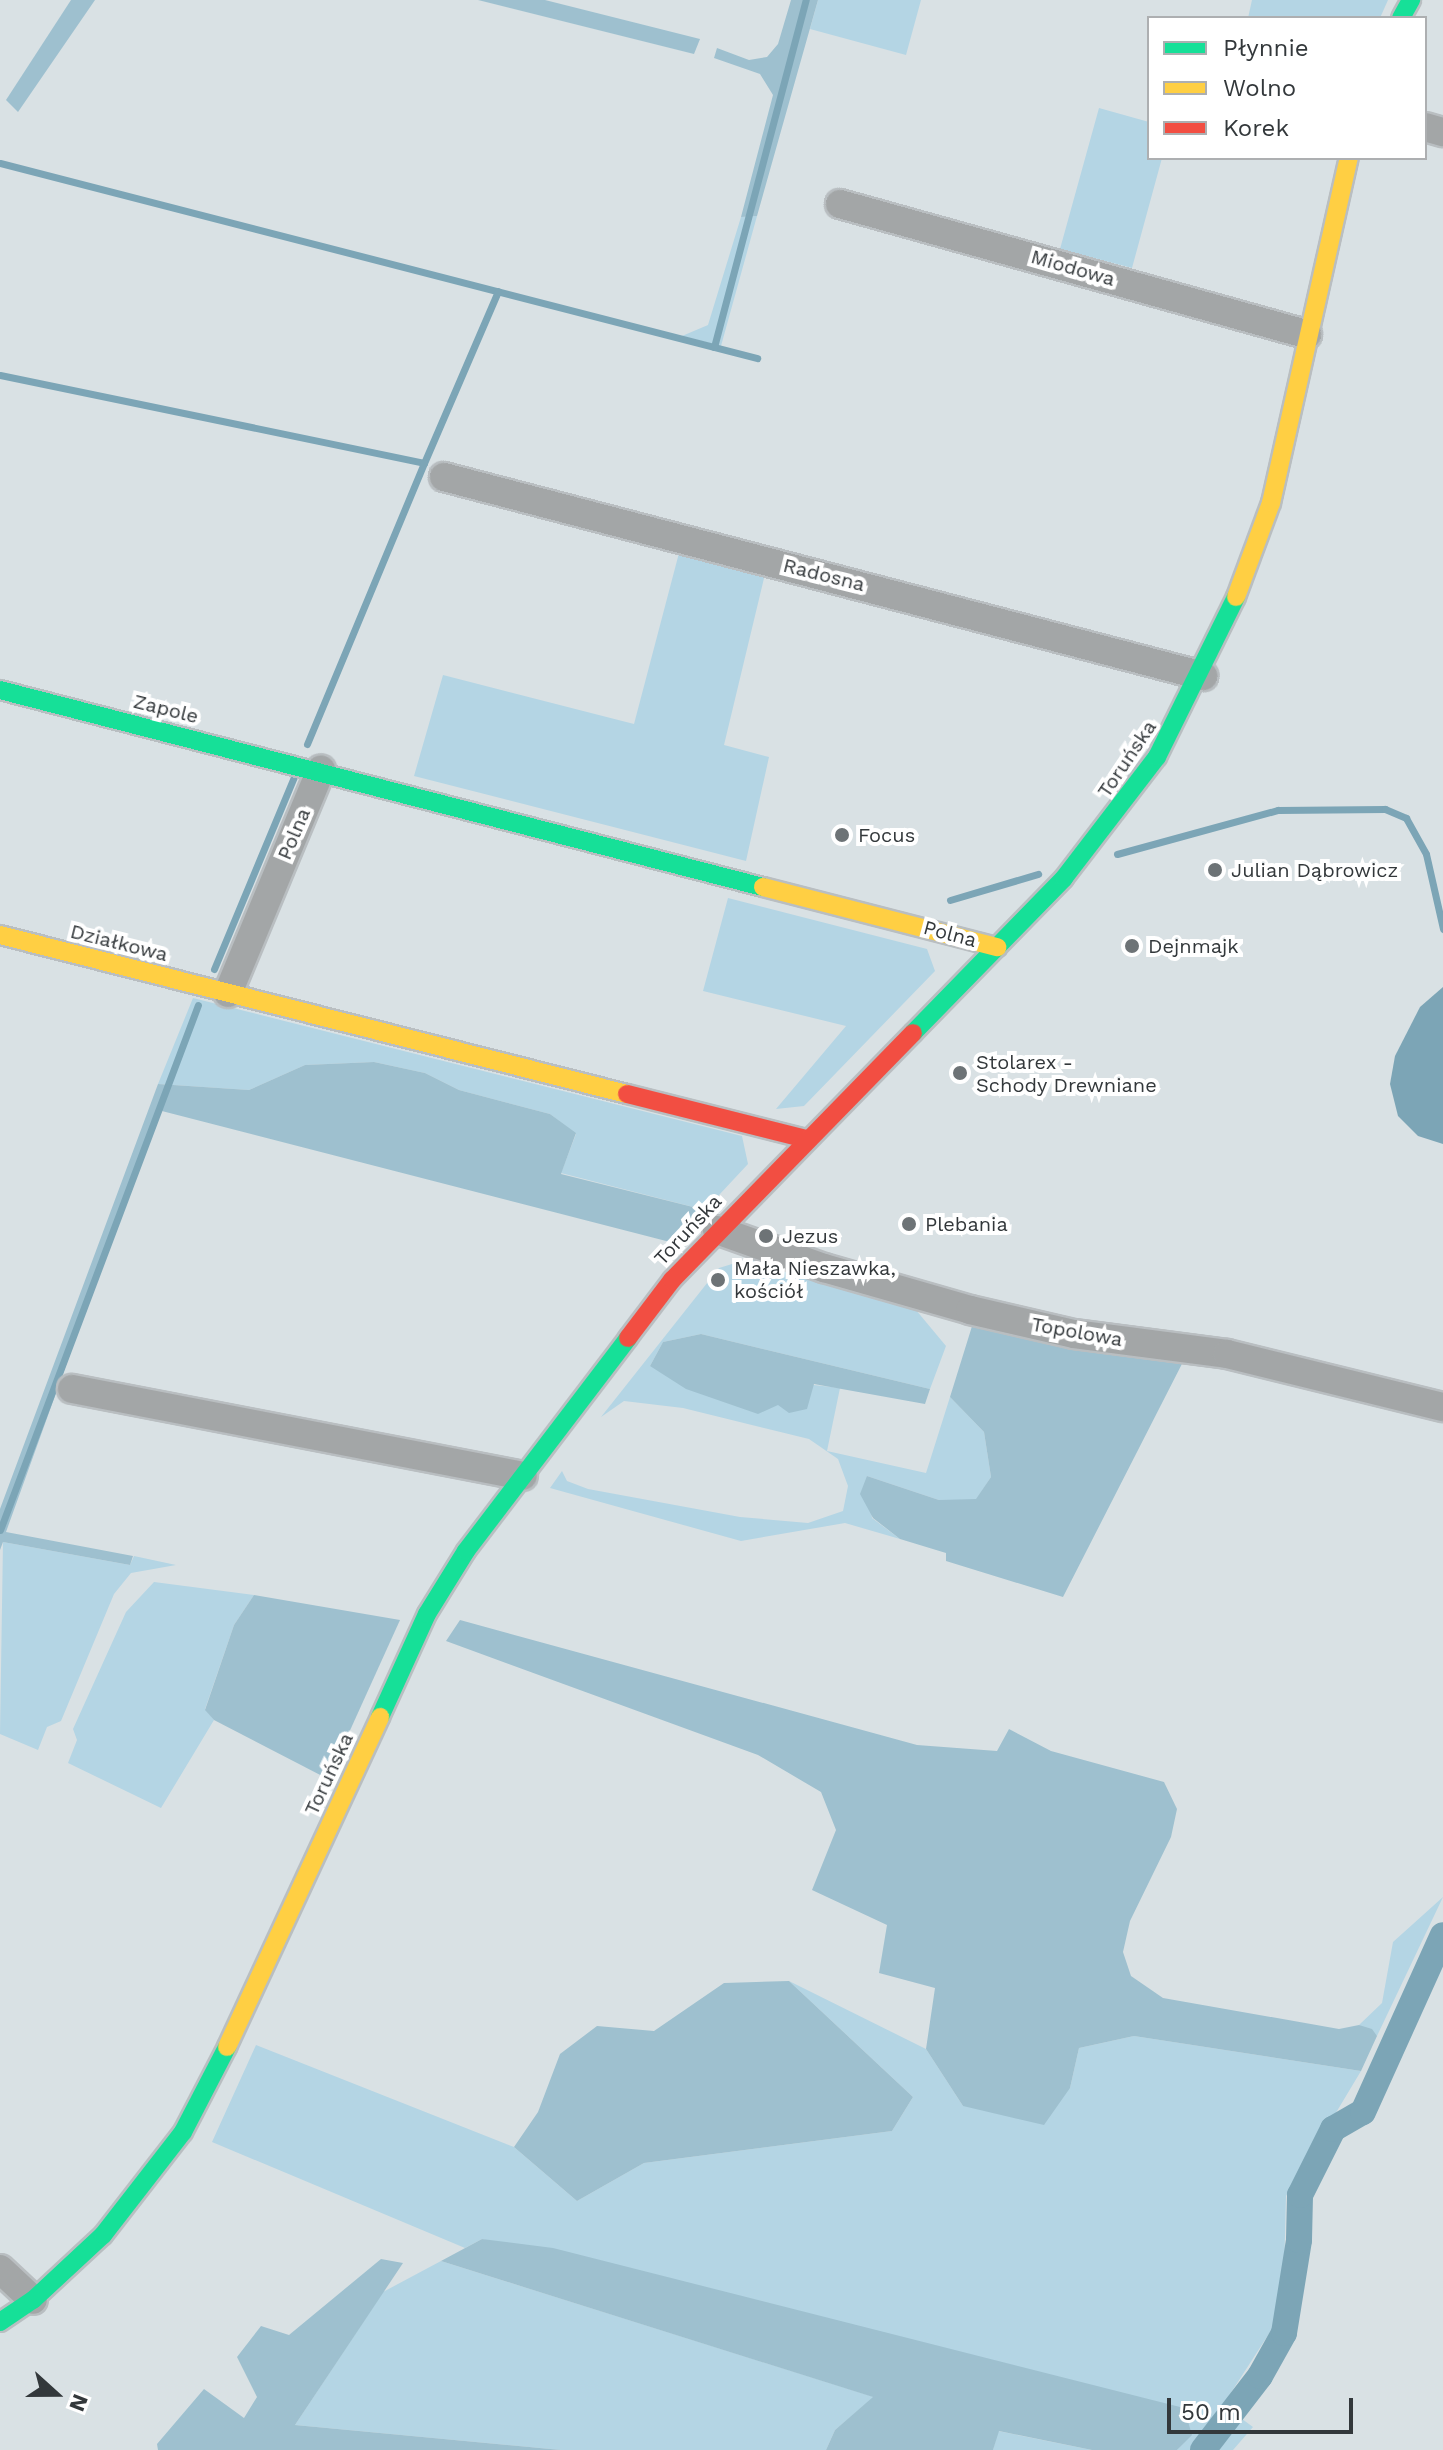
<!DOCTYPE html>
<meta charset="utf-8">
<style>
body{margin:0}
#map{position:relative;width:1443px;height:2450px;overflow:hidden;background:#d9e1e4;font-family:"Work Sans",sans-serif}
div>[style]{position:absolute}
.green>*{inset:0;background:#b4d5e4}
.forest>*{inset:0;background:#9ec0cf}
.water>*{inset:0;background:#7ca5b6}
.stream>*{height:7px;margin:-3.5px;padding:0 3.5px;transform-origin:3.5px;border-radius:3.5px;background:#7ca5b6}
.canal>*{height:26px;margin:-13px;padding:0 13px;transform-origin:13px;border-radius:13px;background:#7ca5b6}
.roads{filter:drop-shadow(2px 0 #b9bec1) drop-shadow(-2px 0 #b9bec1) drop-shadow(0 2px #b9bec1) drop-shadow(0 -2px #b9bec1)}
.street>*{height:28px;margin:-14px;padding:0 14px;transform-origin:14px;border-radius:14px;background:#a3a6a7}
.fast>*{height:18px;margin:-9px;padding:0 9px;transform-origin:9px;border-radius:9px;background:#16e098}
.slow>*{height:18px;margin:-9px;padding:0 9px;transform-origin:9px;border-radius:9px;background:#ffcf43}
.jam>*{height:18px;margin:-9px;padding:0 9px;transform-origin:9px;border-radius:9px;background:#f24e42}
.dots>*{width:22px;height:22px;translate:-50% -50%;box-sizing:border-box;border:4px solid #fff;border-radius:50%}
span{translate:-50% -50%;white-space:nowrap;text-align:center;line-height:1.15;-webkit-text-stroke:8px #fff;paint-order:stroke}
.street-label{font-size:20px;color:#33383b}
.poi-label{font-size:20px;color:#33383b}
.left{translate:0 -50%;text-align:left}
.legend{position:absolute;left:1147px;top:16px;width:280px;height:144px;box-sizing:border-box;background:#fff;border:2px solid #adafb1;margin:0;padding:10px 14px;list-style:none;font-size:24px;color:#33383b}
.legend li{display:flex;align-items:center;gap:16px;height:40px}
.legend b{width:40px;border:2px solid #adafb1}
.north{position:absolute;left:16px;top:2354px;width:80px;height:80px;-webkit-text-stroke:6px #fff;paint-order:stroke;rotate:111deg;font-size:22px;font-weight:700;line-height:32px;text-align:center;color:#33383b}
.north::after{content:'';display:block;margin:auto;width:28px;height:36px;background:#33383b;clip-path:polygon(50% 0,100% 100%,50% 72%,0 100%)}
.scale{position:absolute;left:1167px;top:2398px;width:186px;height:36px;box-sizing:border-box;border:4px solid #33383b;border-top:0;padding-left:10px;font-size:24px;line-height:28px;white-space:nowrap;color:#33383b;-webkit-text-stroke:6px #fff;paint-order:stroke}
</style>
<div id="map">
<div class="green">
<i style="clip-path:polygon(818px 0,921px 0,906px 55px,810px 29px)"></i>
<i style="clip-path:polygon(1252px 0,1388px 0,1380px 18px,1248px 18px)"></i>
<i style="clip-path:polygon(1099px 108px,1149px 122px,1149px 158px,1162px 158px,1132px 268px,1060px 249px)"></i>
<i style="clip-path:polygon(757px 216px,721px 346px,682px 336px,708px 325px,741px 217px)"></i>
<i style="clip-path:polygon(679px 553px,765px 574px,724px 745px,769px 757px,746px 861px,414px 776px,443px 675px,634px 724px)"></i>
<i style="clip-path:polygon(728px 898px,927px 949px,935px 971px,804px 1106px,776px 1109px,846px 1026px,703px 991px)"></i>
<i style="clip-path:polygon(193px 998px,742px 1136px,748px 1164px,705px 1210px,561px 1173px,576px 1134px,550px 1114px,459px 1090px,425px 1073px,374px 1062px,305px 1065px,249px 1090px,158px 1084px)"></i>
<i style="clip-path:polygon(758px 1256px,916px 1310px,946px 1346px,930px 1389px,701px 1334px,663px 1342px,650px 1366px,840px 1388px,827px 1451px,926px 1473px,950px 1397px,984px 1432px,991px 1477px,976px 1500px,939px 1500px,867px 1476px,872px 1518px,900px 1539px,845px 1523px,741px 1541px,550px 1488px,562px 1471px,567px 1481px,588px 1489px,740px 1517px,808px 1523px,843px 1511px,848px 1486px,838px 1459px,809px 1439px,683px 1408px,624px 1401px,601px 1417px,719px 1268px)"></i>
<i style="clip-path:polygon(3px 1542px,130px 1565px,134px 1556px,176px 1565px,131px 1573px,114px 1594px,61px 1721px,47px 1727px,38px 1750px,0 1734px)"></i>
<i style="clip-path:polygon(154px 1582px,254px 1595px,234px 1625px,205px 1709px,214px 1720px,161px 1808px,68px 1763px,77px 1740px,73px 1729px,126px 1612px)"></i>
<i style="clip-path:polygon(1443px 1897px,1377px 2036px,1359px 2025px,1382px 2003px,1393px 1942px)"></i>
<i style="clip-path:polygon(789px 1981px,926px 2049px,963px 2106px,1070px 2088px,1079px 2048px,1134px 2036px,1361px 2071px,1286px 2196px,1283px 2312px,1223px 2405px,1253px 2427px,1233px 2450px,1177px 2450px,1191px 2435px,482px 2239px,465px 2248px,212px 2142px,256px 2045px,514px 2147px,577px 2201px,644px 2163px,892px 2131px,913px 2097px)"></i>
<i style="clip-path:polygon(441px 2261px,874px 2397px,835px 2430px,826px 2450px,561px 2450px,295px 2425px,383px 2292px)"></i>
<i style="clip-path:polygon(998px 2431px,1092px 2450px,993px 2450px)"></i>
</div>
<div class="forest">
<i style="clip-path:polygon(71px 0,95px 0,18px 112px,6px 100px)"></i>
<i style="clip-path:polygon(478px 0,545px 0,700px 39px,694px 54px)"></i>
<i style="clip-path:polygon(791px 0,818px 0,757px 216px,741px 217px,773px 95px,760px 74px,714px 58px,717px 48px,749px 60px,767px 57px,778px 44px)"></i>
<i style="clip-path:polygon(374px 1062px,425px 1073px,459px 1090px,550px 1114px,576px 1133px,561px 1174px,705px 1210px,670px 1242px,158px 1110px,6px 1532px,133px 1556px,130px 1565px,3px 1542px,0 1550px,0 1509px,158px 1084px,249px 1090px,305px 1065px)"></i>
<i style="clip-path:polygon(973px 1323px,1056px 1345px,1186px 1356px,1063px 1597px,946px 1561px,946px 1553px,900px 1539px,873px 1518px,860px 1494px,867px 1476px,939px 1500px,976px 1499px,991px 1477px,984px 1432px,950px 1397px)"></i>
<i style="clip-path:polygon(701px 1334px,930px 1389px,925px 1404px,814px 1384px,807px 1409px,789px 1413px,778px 1405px,758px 1414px,686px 1389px,650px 1366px,663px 1342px)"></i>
<i style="clip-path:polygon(254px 1595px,400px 1620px,328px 1779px,214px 1720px,205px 1710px,234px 1625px)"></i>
<i style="clip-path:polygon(460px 1620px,917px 1745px,997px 1751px,1009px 1729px,1051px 1751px,1164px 1782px,1177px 1809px,1171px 1837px,1130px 1921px,1123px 1952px,1131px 1976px,1163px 1998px,1339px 2029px,1359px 2025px,1372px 2029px,1377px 2036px,1361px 2071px,1134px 2036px,1079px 2048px,1070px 2088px,1044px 2125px,963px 2106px,926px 2049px,935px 1988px,879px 1973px,887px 1925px,812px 1890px,836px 1830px,821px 1792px,758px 1755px,446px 1641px)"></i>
<i style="clip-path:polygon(789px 1981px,913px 2097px,892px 2131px,644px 2163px,577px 2201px,514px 2147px,538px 2112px,560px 2054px,597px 2026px,654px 2031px,724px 1983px)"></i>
<i style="clip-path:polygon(482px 2239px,553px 2248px,1184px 2408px,1192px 2435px,1177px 2450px,1092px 2450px,999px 2431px,993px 2450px,826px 2450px,835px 2430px,873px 2397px,441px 2261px)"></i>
<i style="clip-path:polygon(381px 2259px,403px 2263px,295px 2425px,561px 2450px,158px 2450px,157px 2444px,204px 2389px,244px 2418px,257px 2397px,237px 2357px,261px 2326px,289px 2335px)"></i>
</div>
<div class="water">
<i style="clip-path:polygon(1443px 987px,1443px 1144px,1418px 1136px,1398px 1116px,1390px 1084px,1395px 1056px,1420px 1007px)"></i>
</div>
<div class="stream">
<i style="left:0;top:163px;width:782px;rotate:14.45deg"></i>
<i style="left:714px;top:347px;width:359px;rotate:-75.2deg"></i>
<i style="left:0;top:375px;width:433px;rotate:11.7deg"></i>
<i style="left:424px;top:463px;width:187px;rotate:-66.7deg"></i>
<i style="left:307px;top:744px;width:304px;rotate:-67.4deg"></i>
<i style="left:1117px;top:854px;width:167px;rotate:-15.3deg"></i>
<i style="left:1278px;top:810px;width:107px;rotate:-0.5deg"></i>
<i style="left:1385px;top:809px;width:23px;rotate:23deg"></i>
<i style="left:1406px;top:818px;width:41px;rotate:60.9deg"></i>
<i style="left:1426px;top:854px;width:77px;rotate:77.2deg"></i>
<i style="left:950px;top:900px;width:92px;rotate:-16.5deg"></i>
<i style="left:214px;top:969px;width:208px;rotate:-67.4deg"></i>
<i style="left:0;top:1530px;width:561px;rotate:-69.34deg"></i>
</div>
<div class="canal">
<i style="left:1203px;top:2450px;width:93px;rotate:-52.4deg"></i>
<i style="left:1260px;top:2376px;width:49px;rotate:-60.8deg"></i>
<i style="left:1284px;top:2333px;width:94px;rotate:-80.8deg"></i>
<i style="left:1299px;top:2240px;width:45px;rotate:-88.7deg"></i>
<i style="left:1300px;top:2195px;width:74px;rotate:-63.4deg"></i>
<i style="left:1333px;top:2129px;width:34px;rotate:-30deg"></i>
<i style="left:1363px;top:2112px;width:194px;rotate:-65.7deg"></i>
</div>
<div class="roads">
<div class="street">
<i style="left:1425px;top:127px;width:19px;rotate:16deg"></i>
<i style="left:840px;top:204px;width:485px;rotate:15.6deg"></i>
<i style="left:444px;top:477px;width:785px;rotate:14.69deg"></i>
<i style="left:228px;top:993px;width:242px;rotate:-67.4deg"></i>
<i style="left:717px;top:1230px;width:114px;rotate:19.6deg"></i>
<i style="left:824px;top:1268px;width:152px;rotate:16deg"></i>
<i style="left:970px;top:1310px;width:107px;rotate:13deg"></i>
<i style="left:1074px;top:1334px;width:154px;rotate:7.4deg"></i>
<i style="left:1227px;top:1354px;width:222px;rotate:13.8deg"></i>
<i style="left:72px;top:1389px;width:459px;rotate:10.9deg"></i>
<i style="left:0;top:2269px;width:45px;rotate:43.2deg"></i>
</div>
<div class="fast">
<i style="left:1401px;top:18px;width:21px;rotate:-61deg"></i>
<i style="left:0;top:690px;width:788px;rotate:14.48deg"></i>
<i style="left:913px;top:1033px;width:216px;rotate:-45.7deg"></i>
<i style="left:1064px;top:878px;width:153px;rotate:-52.5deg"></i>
<i style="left:1157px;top:757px;width:178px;rotate:-63.7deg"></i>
<i style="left:380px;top:1717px;width:113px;rotate:-65.5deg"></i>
<i style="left:427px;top:1614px;width:74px;rotate:-58.2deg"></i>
<i style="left:466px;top:1551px;width:268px;rotate:-52.7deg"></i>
<i style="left:0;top:2322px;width:40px;rotate:-34deg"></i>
<i style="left:33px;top:2300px;width:96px;rotate:-42.9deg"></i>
<i style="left:103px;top:2235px;width:130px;rotate:-52.2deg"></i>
<i style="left:183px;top:2132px;width:96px;rotate:-62.6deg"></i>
</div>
<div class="slow">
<i style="left:1236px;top:597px;width:100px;rotate:-69.6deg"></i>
<i style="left:1271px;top:503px;width:354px;rotate:-77.3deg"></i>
<i style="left:763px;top:887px;width:242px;rotate:14.4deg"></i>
<i style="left:0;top:935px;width:647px;rotate:14.23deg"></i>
<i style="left:227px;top:2047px;width:364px;rotate:-65.1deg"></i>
</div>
<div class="jam">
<i style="left:627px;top:1094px;width:185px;rotate:14.1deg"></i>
<i style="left:628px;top:1338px;width:73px;rotate:-52.8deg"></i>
<i style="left:672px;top:1280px;width:345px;rotate:-45.7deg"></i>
</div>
</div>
<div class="dots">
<i style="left:842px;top:835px;background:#6d7376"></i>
<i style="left:1215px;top:870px;background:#6d7376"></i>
<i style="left:1132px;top:946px;background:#6d7376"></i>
<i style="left:960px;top:1073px;background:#6d7376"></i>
<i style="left:909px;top:1224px;background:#6d7376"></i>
<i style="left:766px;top:1236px;background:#6d7376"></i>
<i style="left:718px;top:1280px;background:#6d7376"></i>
</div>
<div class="street-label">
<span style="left:1073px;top:268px;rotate:16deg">Miodowa</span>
<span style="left:824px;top:575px;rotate:14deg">Radosna</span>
<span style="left:166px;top:709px;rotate:14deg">Zapole</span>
<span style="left:1127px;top:759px;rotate:-56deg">Toruńska</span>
<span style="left:294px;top:834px;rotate:-67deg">Polna</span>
<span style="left:950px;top:934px;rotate:15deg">Polna</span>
<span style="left:119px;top:943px;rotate:14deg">Działkowa</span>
<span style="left:688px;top:1230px;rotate:-47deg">Toruńska</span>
<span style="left:1077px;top:1332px;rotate:10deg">Topolowa</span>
<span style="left:329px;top:1774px;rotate:-65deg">Toruńska</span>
</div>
<div class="poi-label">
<span class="left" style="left:858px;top:835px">Focus</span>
<span class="left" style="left:1231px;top:870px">Julian Dąbrowicz</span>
<span class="left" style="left:1148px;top:946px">Dejnmajk</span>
<span class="left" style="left:976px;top:1074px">Stolarex -<br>Schody Drewniane</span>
<span class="left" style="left:925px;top:1224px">Plebania</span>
<span class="left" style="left:782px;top:1236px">Jezus</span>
<span class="left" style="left:734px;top:1280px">Mała Nieszawka,<br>kościół</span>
</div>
<ul class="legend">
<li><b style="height:10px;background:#16e098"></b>Płynnie</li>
<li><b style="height:10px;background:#ffcf43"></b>Wolno</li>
<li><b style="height:10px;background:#f24e42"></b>Korek</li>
</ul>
<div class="north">N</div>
<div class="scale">50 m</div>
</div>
